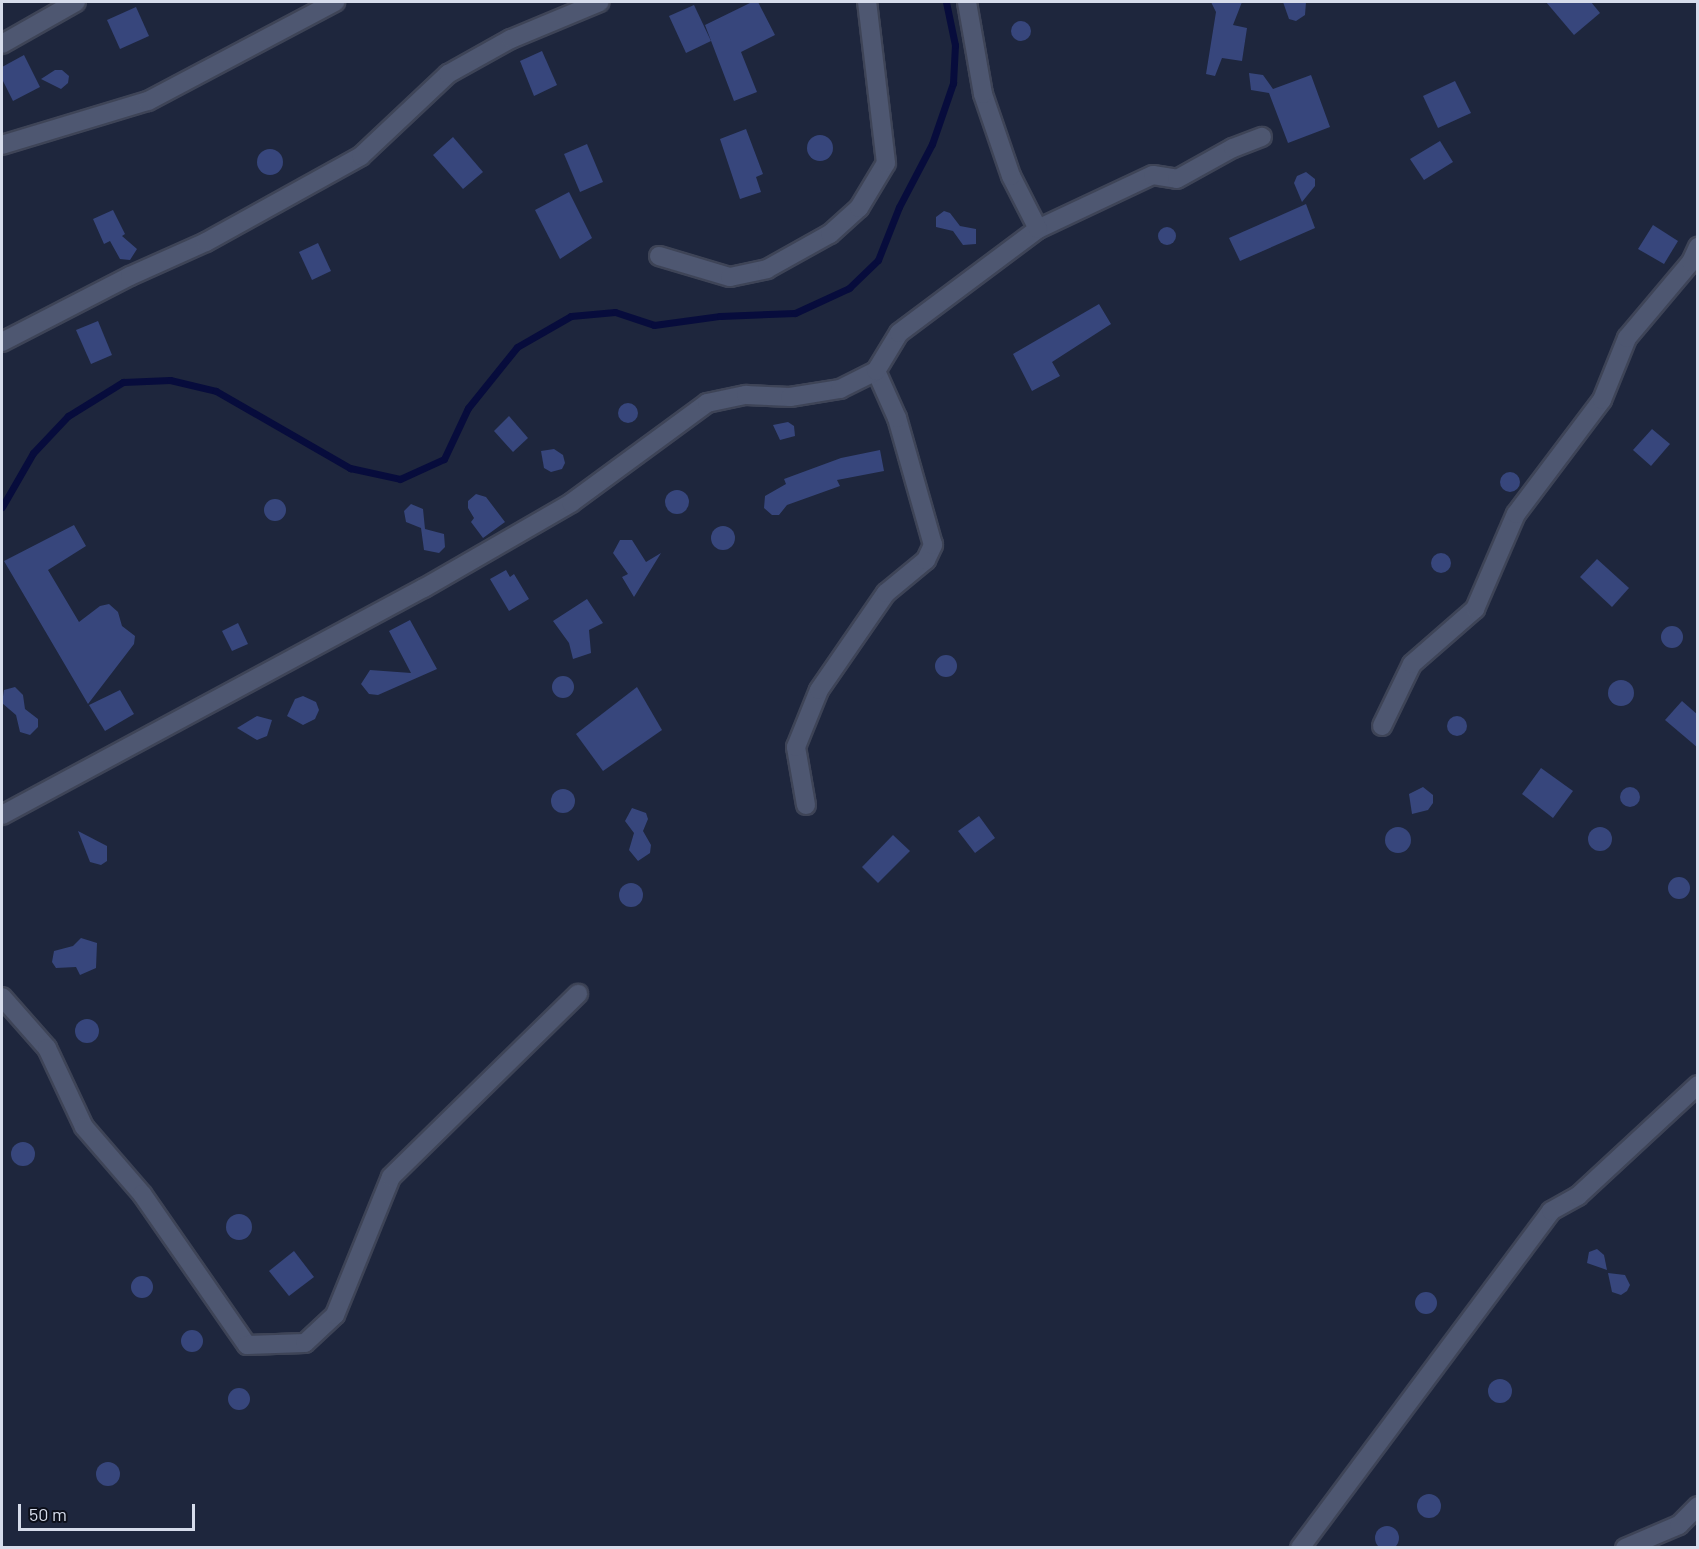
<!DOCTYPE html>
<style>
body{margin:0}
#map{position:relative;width:1699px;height:1549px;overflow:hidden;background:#1e263d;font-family:Barlow,sans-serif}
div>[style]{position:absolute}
.stream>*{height:7px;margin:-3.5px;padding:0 3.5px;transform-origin:3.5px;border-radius:3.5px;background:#070c3c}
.building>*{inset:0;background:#37467c}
.round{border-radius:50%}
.roads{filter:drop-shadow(2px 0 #3e4457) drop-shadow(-2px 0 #3e4457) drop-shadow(0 2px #3e4457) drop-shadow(0 -2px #3e4457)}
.street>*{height:18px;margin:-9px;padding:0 9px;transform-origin:9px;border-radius:9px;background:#4e5771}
span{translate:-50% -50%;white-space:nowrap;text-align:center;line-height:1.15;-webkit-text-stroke:4.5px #0c0f1a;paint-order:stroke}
.frame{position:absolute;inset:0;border:3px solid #d6dceb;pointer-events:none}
.scale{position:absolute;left:18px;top:1504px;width:177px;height:27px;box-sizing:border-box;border:3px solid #d6dceb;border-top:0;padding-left:8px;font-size:18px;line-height:21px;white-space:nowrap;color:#d6dceb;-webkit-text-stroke:4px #0c0f1a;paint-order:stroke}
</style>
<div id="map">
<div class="stream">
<i style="left:2px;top:507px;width:62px;rotate:-60.1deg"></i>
<i style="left:33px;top:453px;width:51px;rotate:-46.6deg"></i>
<i style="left:68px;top:416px;width:65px;rotate:-31.7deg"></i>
<i style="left:123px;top:382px;width:47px;rotate:-2.4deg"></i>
<i style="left:170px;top:380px;width:47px;rotate:13.4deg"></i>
<i style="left:216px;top:391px;width:155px;rotate:29.9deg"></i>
<i style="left:350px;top:468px;width:51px;rotate:12.4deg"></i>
<i style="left:400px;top:479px;width:48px;rotate:-24.4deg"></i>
<i style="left:444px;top:459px;width:56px;rotate:-64.8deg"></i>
<i style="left:468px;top:408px;width:78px;rotate:-51.2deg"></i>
<i style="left:517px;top:347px;width:62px;rotate:-29.9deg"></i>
<i style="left:571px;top:316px;width:44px;rotate:-5.2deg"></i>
<i style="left:615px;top:312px;width:41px;rotate:18.4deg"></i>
<i style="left:654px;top:325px;width:67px;rotate:-7.8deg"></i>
<i style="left:720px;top:316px;width:75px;rotate:-2.3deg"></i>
<i style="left:795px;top:313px;width:60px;rotate:-24.8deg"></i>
<i style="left:849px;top:288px;width:40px;rotate:-44deg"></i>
<i style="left:878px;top:260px;width:57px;rotate:-68.4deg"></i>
<i style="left:899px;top:207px;width:71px;rotate:-62.4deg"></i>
<i style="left:932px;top:144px;width:65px;rotate:-71deg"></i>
<i style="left:953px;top:83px;width:38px;rotate:-87deg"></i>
<i style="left:955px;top:45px;width:44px;rotate:-101.8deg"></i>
</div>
<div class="building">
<i style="clip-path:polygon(752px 2px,758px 2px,775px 35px,741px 52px,757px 92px,734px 101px,705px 25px)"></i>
<i style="clip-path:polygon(1211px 2px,1242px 2px,1233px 25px,1247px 28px,1242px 61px,1222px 58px,1215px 76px,1206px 74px,1216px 12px)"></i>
<i style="clip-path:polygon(1283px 2px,1306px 2px,1305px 15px,1296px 21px,1289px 19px)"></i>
<i style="clip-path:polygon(1546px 2px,1591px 2px,1600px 13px,1574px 35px)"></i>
<i style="clip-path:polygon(694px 5px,711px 41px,686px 53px,669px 16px)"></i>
<i style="clip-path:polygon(136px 7px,149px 36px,120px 49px,107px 20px)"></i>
<i class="round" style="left:1011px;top:21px;width:20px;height:20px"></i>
<i style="clip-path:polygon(542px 51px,557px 85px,534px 96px,520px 61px)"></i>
<i style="clip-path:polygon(24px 55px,40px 87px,13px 101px,2px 79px,2px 67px)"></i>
<i style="clip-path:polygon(55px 70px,62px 70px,69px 76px,68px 83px,61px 89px,41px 79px)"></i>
<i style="clip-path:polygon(1249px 73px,1263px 75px,1273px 89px,1311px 75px,1330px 127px,1288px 143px,1269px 93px,1251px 90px)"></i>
<i style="clip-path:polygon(1455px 81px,1471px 113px,1438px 128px,1423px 96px)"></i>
<i style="clip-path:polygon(746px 129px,763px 174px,756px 177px,761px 192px,740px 199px,720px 139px)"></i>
<i class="round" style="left:807px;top:135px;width:26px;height:26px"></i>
<i style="clip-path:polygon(453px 137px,483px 172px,463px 189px,433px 155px)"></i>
<i style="clip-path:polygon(1440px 141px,1453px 162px,1424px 180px,1410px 159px)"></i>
<i style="clip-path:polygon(587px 144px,603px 182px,580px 192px,564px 154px)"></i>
<i class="round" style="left:257px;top:149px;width:26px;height:26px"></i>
<i style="clip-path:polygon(1306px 172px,1315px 179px,1315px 186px,1302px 202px,1294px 183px,1297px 176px)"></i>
<i style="clip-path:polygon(569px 192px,592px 238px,560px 259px,535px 210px)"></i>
<i style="clip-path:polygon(1306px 204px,1315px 228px,1240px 261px,1229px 238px)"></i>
<i style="clip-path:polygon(113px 210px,125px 234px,122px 236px,137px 249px,130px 260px,120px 259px,110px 241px,104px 244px,93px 219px)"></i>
<i style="clip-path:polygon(944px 211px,950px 213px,960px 226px,976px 229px,976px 244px,963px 245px,953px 231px,936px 227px,936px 217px)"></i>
<i style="clip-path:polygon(1653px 225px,1678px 241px,1664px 264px,1638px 249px)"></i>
<i class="round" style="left:1158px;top:227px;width:18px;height:18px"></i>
<i style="clip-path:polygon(318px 243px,331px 271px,312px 280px,299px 252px)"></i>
<i style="clip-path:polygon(1099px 304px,1111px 324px,1052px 362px,1060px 376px,1032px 391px,1013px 354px)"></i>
<i style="clip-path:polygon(98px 321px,112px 355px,91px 364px,76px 330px)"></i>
<i class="round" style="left:618px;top:403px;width:20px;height:20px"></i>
<i style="clip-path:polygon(509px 416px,528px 438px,513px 452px,494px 431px)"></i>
<i style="clip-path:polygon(788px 422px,794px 426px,795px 436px,780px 440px,773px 425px)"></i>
<i style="clip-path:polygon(1652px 429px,1670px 444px,1651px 466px,1633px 450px)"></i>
<i style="clip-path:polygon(554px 449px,563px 455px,565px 463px,562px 469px,551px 472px,544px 468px,541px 451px)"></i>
<i style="clip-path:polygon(880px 450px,884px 471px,837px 480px,840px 486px,787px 505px,779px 515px,772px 515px,764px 508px,765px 496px,786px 484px,784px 479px,841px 458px)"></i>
<i class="round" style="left:1500px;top:472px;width:20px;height:20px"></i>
<i class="round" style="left:665px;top:490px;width:24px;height:24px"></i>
<i style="clip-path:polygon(476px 494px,486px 497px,505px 522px,483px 538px,471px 522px,474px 518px,468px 508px,468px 501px)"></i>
<i class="round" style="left:264px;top:499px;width:22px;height:22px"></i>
<i style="clip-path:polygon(411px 504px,423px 509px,425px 529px,444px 534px,445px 547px,439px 553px,424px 550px,421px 528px,406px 522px,404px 511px)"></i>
<i style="clip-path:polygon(74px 525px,86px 546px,48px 570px,79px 622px,100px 606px,109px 604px,118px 612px,122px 626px,135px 636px,134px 644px,88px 704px,4px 561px)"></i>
<i class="round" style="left:711px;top:526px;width:24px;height:24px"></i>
<i style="clip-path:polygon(620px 540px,632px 540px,646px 562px,661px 553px,634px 597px,622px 577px,628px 574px,613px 553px)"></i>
<i class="round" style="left:1431px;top:553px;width:20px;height:20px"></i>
<i style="clip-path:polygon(1597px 559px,1629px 588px,1612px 607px,1580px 577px)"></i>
<i style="clip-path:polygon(506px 570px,510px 577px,514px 574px,529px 599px,509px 611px,490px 579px)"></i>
<i style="clip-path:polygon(587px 599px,603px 623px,589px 630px,591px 653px,573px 659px,569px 643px,553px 621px)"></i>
<i style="clip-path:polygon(410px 620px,437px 669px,378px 695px,369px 694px,361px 684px,370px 670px,411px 673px,389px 631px)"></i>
<i style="clip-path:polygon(238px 623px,248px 644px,232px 651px,222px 631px)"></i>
<i class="round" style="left:1661px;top:626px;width:22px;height:22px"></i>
<i class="round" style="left:935px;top:655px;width:22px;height:22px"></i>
<i class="round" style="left:552px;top:676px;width:22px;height:22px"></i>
<i class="round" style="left:1608px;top:680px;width:26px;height:26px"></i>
<i style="clip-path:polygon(15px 687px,23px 695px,25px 709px,38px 719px,38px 727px,30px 735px,20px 732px,16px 715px,2px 703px,4px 690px)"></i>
<i style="clip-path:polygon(637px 687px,662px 730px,603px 771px,576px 734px)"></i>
<i style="clip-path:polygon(120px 690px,134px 714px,105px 731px,89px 705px)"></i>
<i style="clip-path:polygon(303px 696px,316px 702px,319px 710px,315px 719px,303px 725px,287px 716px,295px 699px)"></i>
<i style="clip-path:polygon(1682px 701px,1698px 715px,1698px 748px,1665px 720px)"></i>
<i style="clip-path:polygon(257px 716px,272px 720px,267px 736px,257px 740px,237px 728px)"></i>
<i class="round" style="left:1447px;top:716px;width:20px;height:20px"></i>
<i style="clip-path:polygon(1541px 768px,1573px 791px,1553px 818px,1522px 794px)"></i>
<i class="round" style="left:1620px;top:787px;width:20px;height:20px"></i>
<i style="clip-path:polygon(1423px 787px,1433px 795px,1433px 803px,1428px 810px,1412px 814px,1409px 794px)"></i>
<i class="round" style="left:551px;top:789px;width:24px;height:24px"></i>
<i style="clip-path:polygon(632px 808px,646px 813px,648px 819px,643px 831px,651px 845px,650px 853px,638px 861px,629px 850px,634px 833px,625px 821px)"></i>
<i style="clip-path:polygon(979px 816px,995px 838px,975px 853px,958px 831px)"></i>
<i class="round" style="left:1385px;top:827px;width:26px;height:26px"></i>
<i class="round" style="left:1588px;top:827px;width:24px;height:24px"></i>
<i style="clip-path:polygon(78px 831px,107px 846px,107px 861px,101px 865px,90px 862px)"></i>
<i style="clip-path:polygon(893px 835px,910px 851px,878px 883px,862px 867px)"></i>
<i class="round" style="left:1668px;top:877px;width:22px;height:22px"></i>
<i class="round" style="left:619px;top:883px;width:24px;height:24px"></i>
<i style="clip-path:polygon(81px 938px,97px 943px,96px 968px,80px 975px,76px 967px,56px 968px,52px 962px,54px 951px,73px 946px)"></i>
<i class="round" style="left:75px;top:1019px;width:24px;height:24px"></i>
<i class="round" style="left:11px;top:1142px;width:24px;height:24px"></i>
<i class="round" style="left:226px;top:1214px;width:26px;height:26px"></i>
<i style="clip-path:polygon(1597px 1249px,1604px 1255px,1607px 1270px,1587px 1263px,1589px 1252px)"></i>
<i style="clip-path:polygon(294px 1251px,314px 1277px,289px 1296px,269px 1271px)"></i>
<i style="clip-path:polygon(1608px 1273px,1625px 1275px,1630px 1285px,1627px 1291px,1621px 1295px,1612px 1292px)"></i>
<i class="round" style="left:131px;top:1276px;width:22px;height:22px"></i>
<i class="round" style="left:1415px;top:1292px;width:22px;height:22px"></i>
<i class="round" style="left:181px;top:1330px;width:22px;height:22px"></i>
<i class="round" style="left:1488px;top:1379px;width:24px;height:24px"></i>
<i class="round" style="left:228px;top:1388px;width:22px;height:22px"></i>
<i class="round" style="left:96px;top:1462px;width:24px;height:24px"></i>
<i class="round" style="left:1417px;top:1494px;width:24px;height:24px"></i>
<i class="round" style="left:1375px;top:1526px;width:24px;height:24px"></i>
</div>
<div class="roads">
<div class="street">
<i style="left:2px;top:44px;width:85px;rotate:-29.6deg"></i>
<i style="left:2px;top:145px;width:152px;rotate:-16.8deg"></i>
<i style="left:148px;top:101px;width:212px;rotate:-27.9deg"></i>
<i style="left:1038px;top:229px;width:127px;rotate:-25.2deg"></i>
<i style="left:1153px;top:175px;width:24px;rotate:9deg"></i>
<i style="left:1177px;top:179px;width:64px;rotate:-29deg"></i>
<i style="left:1233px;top:148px;width:31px;rotate:-21deg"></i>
<i style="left:659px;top:256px;width:74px;rotate:16.5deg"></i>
<i style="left:730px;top:277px;width:38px;rotate:-12deg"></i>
<i style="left:767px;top:269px;width:72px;rotate:-29.1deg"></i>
<i style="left:830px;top:234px;width:39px;rotate:-42deg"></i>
<i style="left:859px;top:208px;width:52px;rotate:-59deg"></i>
<i style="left:886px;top:163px;width:162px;rotate:-96.7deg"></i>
<i style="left:2px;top:342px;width:144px;rotate:-27.3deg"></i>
<i style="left:130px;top:276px;width:83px;rotate:-24.1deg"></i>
<i style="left:206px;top:242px;width:177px;rotate:-29deg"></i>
<i style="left:361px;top:156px;width:120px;rotate:-43.3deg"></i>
<i style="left:448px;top:74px;width:72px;rotate:-29.1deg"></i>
<i style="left:511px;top:39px;width:96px;rotate:-22.6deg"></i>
<i style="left:1382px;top:726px;width:69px;rotate:-64.2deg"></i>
<i style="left:1412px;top:664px;width:84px;rotate:-41.1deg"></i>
<i style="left:1475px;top:609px;width:103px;rotate:-66.7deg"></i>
<i style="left:1516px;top:514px;width:143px;rotate:-53deg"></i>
<i style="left:1602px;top:400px;width:67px;rotate:-68deg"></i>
<i style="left:1627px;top:338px;width:99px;rotate:-49.9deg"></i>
<i style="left:1691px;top:262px;width:17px;rotate:-65deg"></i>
<i style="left:806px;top:805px;width:59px;rotate:-99.8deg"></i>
<i style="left:796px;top:747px;width:61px;rotate:-68deg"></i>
<i style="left:819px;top:690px;width:118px;rotate:-55.4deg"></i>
<i style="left:886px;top:593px;width:52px;rotate:-39.5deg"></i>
<i style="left:926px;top:560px;width:17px;rotate:-65deg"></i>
<i style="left:933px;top:545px;width:132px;rotate:-105.8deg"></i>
<i style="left:897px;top:418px;width:51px;rotate:-114.1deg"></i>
<i style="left:2px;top:815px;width:479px;rotate:-28.3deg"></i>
<i style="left:424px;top:588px;width:170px;rotate:-30deg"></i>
<i style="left:571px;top:503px;width:169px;rotate:-36.3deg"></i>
<i style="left:707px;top:403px;width:40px;rotate:-12deg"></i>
<i style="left:746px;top:395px;width:44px;rotate:2.6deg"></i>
<i style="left:790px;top:397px;width:51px;rotate:-9.1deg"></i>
<i style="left:840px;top:389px;width:40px;rotate:-26.6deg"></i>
<i style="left:876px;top:371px;width:44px;rotate:-58.8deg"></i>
<i style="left:899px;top:333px;width:174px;rotate:-36.8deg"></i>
<i style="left:1038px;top:229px;width:59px;rotate:-117deg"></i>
<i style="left:1011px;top:176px;width:87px;rotate:-108.9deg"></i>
<i style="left:983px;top:94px;width:93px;rotate:-99.9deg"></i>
<i style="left:2px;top:997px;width:68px;rotate:48.6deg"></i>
<i style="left:47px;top:1048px;width:87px;rotate:64.9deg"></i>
<i style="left:84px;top:1127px;width:89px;rotate:49.1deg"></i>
<i style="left:142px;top:1194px;width:184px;rotate:55.2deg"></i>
<i style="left:247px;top:1345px;width:58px;rotate:-2deg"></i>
<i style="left:305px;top:1343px;width:41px;rotate:-43deg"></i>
<i style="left:335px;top:1315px;width:149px;rotate:-67.9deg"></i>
<i style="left:391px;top:1177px;width:262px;rotate:-44.4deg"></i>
<i style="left:1300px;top:1548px;width:420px;rotate:-53.3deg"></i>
<i style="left:1551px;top:1211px;width:31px;rotate:-29deg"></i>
<i style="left:1578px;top:1196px;width:163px;rotate:-42.8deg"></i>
<i style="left:1625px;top:1548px;width:59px;rotate:-23.1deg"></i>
<i style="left:1679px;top:1525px;width:27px;rotate:-45deg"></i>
</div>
</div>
<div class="frame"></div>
<div class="scale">50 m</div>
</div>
